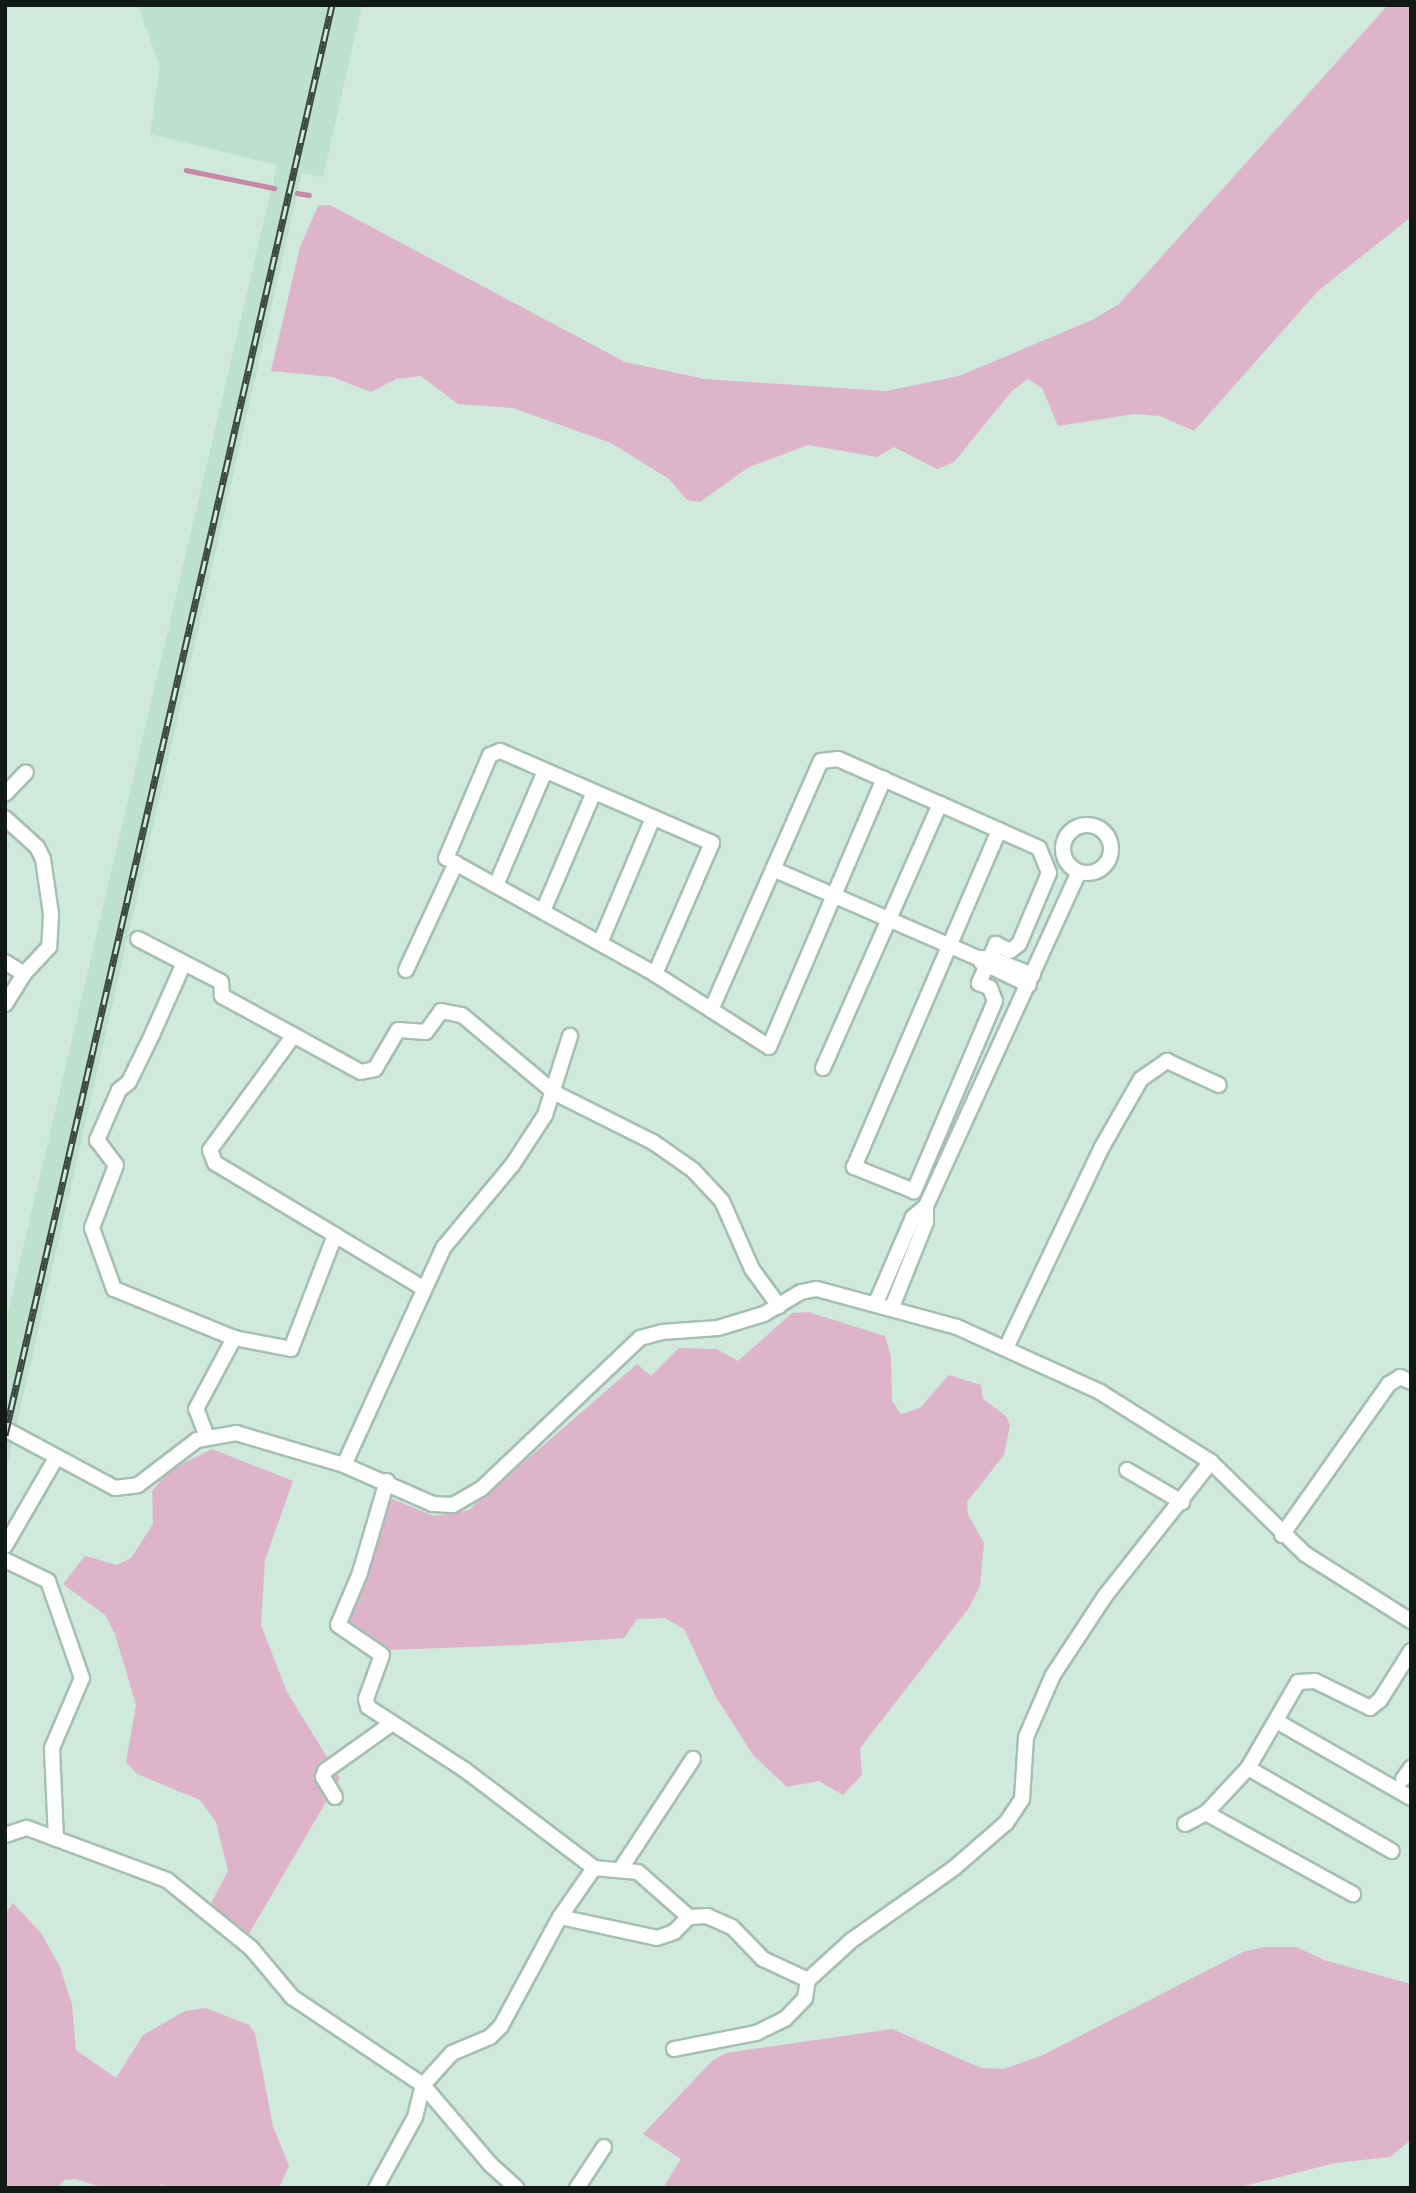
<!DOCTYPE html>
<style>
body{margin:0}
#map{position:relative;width:1416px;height:2193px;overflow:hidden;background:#cfe9dc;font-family:"Exo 2",sans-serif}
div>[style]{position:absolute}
.built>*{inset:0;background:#bee0cf}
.green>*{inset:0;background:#deb5c8}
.stream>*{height:4.5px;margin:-2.25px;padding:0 2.25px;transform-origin:2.25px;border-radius:2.25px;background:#c787a7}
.roads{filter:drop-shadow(2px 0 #a6bfb3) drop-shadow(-2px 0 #a6bfb3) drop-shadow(0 2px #a6bfb3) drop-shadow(0 -2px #a6bfb3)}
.minor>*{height:14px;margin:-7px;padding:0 7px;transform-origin:7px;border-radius:7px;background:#fff}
.minor>.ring{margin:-7px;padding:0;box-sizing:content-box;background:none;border:14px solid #fff;border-radius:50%}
.rail>*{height:7px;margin-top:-3.5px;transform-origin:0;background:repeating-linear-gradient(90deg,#cfe9dc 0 13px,#3a4741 0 26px);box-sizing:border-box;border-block:2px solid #3a4741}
span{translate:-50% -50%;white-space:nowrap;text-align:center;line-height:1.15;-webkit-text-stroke:5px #cfe9dc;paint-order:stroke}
.frame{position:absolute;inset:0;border:7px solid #111a16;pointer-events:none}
</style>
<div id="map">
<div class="built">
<i style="clip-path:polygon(138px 5px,362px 5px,323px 177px,302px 173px,5px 1476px,5px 1325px,277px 165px,150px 134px,160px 67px)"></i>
</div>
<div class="green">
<i style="clip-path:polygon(1388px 5px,1411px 5px,1411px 217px,1318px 291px,1194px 431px,1160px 416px,1134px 414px,1058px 426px,1042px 388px,1028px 379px,1012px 391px,954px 462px,937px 469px,894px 447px,877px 457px,808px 445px,749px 467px,700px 502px,687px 500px,669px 479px,611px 443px,513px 408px,458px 404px,421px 376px,396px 379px,371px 392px,332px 377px,271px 371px,300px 247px,318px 206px,330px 205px,625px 362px,705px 379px,886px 391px,959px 376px,1092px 320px,1119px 304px)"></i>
<i style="clip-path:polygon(808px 1312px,885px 1336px,891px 1357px,892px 1401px,901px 1414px,920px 1408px,949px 1375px,981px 1385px,983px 1399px,1006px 1416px,1010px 1425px,1004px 1455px,967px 1502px,968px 1514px,984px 1543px,980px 1586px,969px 1608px,860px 1748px,862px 1775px,843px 1795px,819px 1781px,787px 1787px,753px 1755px,716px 1697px,684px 1629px,665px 1618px,637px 1619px,624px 1638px,523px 1645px,386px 1650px,342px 1630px,390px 1498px,434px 1516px,469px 1510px,637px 1364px,651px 1376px,679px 1348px,717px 1349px,738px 1361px,792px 1313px)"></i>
<i style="clip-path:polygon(212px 1449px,293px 1481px,265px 1560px,261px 1625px,287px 1692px,340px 1778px,246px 1939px,209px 1907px,228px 1871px,216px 1822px,200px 1800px,137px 1774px,126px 1762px,136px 1705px,115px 1634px,105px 1615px,63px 1584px,85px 1556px,117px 1565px,131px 1558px,153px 1524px,152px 1491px,170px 1470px)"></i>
<i style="clip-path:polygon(13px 1903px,41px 1933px,60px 1967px,72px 2005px,76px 2050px,116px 2078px,143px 2035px,185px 2011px,206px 2008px,249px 2025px,255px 2033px,273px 2126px,289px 2166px,279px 2188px,169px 2188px,161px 2184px,159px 2188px,104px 2188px,76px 2179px,64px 2180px,58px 2188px,5px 2188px,5px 1914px)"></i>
<i style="clip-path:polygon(1264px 1947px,1296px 1947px,1324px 1960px,1411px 1984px,1411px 2140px,1390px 2157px,1335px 2163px,1236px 2188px,663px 2188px,681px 2159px,643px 2134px,712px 2061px,726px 2053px,892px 2029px,981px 2068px,1004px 2069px,1043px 2055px,1243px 1952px)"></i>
</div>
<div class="stream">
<i style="left:186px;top:170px;width:90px;rotate:11.6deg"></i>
<i style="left:297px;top:193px;width:12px;rotate:9deg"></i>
</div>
<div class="roads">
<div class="minor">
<i style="left:5px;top:794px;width:30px;rotate:-46deg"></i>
<i style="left:5px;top:818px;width:43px;rotate:42.2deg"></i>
<i style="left:37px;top:847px;width:13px;rotate:63deg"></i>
<i style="left:43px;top:859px;width:56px;rotate:81.7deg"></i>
<i style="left:51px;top:914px;width:33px;rotate:93deg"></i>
<i style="left:49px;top:947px;width:37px;rotate:133deg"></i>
<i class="ring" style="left:1063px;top:825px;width:34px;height:34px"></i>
<i style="left:773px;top:869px;width:223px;rotate:23.5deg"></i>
<i style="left:978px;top:958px;width:12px"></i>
<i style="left:990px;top:958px;width:46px;rotate:21.6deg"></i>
<i style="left:496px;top:885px;width:124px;rotate:-66.7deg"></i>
<i style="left:543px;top:911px;width:129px;rotate:-66.8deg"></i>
<i style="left:138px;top:939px;width:93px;rotate:27.4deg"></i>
<i style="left:221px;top:982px;width:14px;rotate:86deg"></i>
<i style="left:222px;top:996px;width:158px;rotate:28.7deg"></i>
<i style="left:361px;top:1072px;width:14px;rotate:-12deg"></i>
<i style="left:375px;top:1069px;width:45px;rotate:-59.5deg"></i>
<i style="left:398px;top:1030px;width:28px;rotate:4deg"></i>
<i style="left:426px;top:1032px;width:26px;rotate:-54deg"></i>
<i style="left:441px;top:1011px;width:21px;rotate:11deg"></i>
<i style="left:462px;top:1015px;width:121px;rotate:40deg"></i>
<i style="left:555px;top:1093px;width:110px;rotate:26.6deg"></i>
<i style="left:653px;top:1142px;width:49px;rotate:35deg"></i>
<i style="left:693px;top:1170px;width:42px;rotate:46.9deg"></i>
<i style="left:722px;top:1201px;width:74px;rotate:66.2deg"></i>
<i style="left:752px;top:1269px;width:46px;rotate:53.9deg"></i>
<i style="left:600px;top:943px;width:136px;rotate:-67deg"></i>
<i style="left:5px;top:962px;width:22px;rotate:32deg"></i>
<i style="left:24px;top:974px;width:36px;rotate:122deg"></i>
<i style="left:981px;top:962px;width:53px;rotate:25.6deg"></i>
<i style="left:184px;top:963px;width:79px;rotate:114deg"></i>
<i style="left:152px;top:1035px;width:52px;rotate:116.1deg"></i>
<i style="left:129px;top:1082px;width:13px;rotate:141deg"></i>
<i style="left:119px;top:1090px;width:55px;rotate:113.7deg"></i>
<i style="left:97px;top:1140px;width:31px;rotate:53deg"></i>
<i style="left:116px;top:1165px;width:67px;rotate:110.9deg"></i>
<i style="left:92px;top:1228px;width:65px;rotate:70.2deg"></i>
<i style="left:114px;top:1289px;width:130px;rotate:22.2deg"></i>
<i style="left:406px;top:970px;width:118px;rotate:-65deg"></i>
<i style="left:655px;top:974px;width:143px;rotate:-66.5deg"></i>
<i style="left:712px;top:843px;width:231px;rotate:-156.5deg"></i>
<i style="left:500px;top:751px;width:11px;rotate:158deg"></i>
<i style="left:490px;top:755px;width:112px;rotate:113.1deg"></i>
<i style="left:446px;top:858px;width:239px;rotate:29deg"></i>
<i style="left:655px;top:974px;width:135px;rotate:32.6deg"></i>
<i style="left:769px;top:1047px;width:292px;rotate:-66.8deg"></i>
<i style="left:711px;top:1010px;width:272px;rotate:-66.2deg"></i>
<i style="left:821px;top:761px;width:17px;rotate:-7deg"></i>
<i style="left:838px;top:759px;width:111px;rotate:23.8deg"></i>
<i style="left:823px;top:1068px;width:289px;rotate:-66.1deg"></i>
<i style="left:940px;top:804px;width:108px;rotate:24deg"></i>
<i style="left:1039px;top:848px;width:27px;rotate:68deg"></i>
<i style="left:1049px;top:873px;width:77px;rotate:112.9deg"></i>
<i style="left:1019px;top:944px;width:11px;rotate:142deg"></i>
<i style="left:1010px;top:951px;width:16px;rotate:-153deg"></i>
<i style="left:996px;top:944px;width:43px;rotate:113.6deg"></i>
<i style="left:979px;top:983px;width:12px;rotate:24deg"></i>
<i style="left:990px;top:988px;width:14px;rotate:69deg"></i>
<i style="left:995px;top:1001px;width:207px;rotate:113.1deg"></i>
<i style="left:914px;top:1191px;width:65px;rotate:-158.2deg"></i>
<i style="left:854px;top:1167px;width:367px;rotate:-66.7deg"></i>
<i style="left:335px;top:1235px;width:103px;rotate:31.1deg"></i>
<i style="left:876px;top:1303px;width:94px;rotate:-66.7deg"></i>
<i style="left:913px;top:1217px;width:17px;rotate:-40deg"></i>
<i style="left:926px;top:1206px;width:367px;rotate:-65.4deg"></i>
<i style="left:892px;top:1307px;width:92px;rotate:-68.2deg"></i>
<i style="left:926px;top:1222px;width:16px;rotate:-90deg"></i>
<i style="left:1007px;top:1346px;width:221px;rotate:-64.5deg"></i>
<i style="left:1102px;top:1147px;width:78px;rotate:-60.2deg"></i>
<i style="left:1141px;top:1079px;width:32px;rotate:-35deg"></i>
<i style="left:1167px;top:1061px;width:57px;rotate:24.8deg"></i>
<i style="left:5px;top:1429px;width:125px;rotate:28.2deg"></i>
<i style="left:115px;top:1488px;width:23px;rotate:-7deg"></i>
<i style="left:138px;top:1485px;width:74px;rotate:-37.3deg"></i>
<i style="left:197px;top:1440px;width:40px;rotate:-10deg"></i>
<i style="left:236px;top:1433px;width:113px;rotate:16.5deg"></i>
<i style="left:344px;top:1465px;width:97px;rotate:23.7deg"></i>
<i style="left:433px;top:1504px;width:20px;rotate:3deg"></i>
<i style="left:453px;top:1505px;width:32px;rotate:-30deg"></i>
<i style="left:481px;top:1489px;width:219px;rotate:-43.5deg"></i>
<i style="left:640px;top:1338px;width:23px;rotate:-15deg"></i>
<i style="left:662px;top:1332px;width:56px;rotate:-4.1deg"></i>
<i style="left:718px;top:1328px;width:48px;rotate:-16.9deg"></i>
<i style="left:764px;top:1314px;width:43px;rotate:-30.7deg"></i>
<i style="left:801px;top:1292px;width:16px;rotate:-11deg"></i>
<i style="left:817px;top:1289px;width:145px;rotate:15.2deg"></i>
<i style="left:957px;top:1327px;width:157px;rotate:24.4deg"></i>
<i style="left:1100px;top:1392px;width:131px;rotate:32.2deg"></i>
<i style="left:1211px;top:1462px;width:132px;rotate:44.4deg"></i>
<i style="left:1305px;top:1554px;width:125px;rotate:32.3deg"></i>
<i style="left:207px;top:1437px;width:30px;rotate:-111deg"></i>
<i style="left:196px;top:1409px;width:81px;rotate:-61.8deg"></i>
<i style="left:234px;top:1338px;width:58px;rotate:10.9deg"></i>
<i style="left:291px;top:1349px;width:122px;rotate:-68.9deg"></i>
<i style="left:335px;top:1235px;width:140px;rotate:-149deg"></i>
<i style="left:215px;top:1163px;width:14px;rotate:-111deg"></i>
<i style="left:210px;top:1150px;width:142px;rotate:-53.9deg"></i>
<i style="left:344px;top:1465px;width:240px;rotate:-65.4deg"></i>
<i style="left:444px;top:1247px;width:108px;rotate:-50.3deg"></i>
<i style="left:513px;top:1164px;width:59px;rotate:-56.9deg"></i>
<i style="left:545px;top:1115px;width:83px;rotate:-72.4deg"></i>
<i style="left:1127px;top:1470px;width:64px;rotate:30.2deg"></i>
<i style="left:387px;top:1481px;width:96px;rotate:106.4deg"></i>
<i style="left:360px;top:1573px;width:56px;rotate:112.9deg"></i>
<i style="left:338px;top:1625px;width:53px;rotate:34.3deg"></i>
<i style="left:382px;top:1655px;width:47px;rotate:110deg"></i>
<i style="left:366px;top:1699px;width:8px;rotate:76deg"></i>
<i style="left:368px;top:1707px;width:116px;rotate:33deg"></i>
<i style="left:465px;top:1770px;width:162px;rotate:37.2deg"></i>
<i style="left:1282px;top:1535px;width:185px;rotate:-54.7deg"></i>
<i style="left:1389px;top:1384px;width:13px;rotate:-32deg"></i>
<i style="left:1400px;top:1377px;width:12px;rotate:24deg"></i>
<i style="left:5px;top:1546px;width:102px;rotate:-59.9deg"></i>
<i style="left:5px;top:1560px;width:48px;rotate:26deg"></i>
<i style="left:48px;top:1581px;width:103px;rotate:70.7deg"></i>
<i style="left:82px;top:1678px;width:76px;rotate:113.2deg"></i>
<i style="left:52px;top:1748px;width:91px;rotate:87.5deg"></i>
<i style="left:1278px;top:1722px;width:153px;rotate:29.7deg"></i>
<i style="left:1248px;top:1768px;width:166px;rotate:30deg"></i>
<i style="left:1403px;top:1779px;width:14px;rotate:-54deg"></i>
<i style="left:335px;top:1797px;width:23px;rotate:-121deg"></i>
<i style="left:323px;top:1777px;width:6px;rotate:-72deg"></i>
<i style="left:325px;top:1771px;width:81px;rotate:-35.5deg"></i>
<i style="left:1206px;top:1813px;width:168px;rotate:28.9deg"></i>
<i style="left:1185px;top:1824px;width:24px;rotate:-28deg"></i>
<i style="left:1206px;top:1813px;width:62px;rotate:-47deg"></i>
<i style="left:1248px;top:1768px;width:99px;rotate:-59.8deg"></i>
<i style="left:1298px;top:1682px;width:17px;rotate:-3deg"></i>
<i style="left:1315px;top:1681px;width:61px;rotate:26.1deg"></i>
<i style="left:1370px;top:1708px;width:13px;rotate:-39deg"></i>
<i style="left:1380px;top:1700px;width:58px;rotate:-57.7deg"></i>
<i style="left:5px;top:1835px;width:23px;rotate:-18deg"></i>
<i style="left:27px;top:1828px;width:149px;rotate:20.4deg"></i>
<i style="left:167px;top:1880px;width:108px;rotate:39deg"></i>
<i style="left:251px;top:1948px;width:64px;rotate:50.1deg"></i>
<i style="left:292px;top:1997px;width:158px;rotate:33.9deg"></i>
<i style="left:423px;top:2085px;width:104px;rotate:49.7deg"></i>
<i style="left:490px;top:2164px;width:36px;rotate:42deg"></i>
<i style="left:620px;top:1870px;width:133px;rotate:-56.7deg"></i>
<i style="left:560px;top:1917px;width:99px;rotate:12.2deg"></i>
<i style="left:657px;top:1938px;width:18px;rotate:-19deg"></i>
<i style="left:674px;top:1932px;width:21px;rotate:-45deg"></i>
<i style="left:689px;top:1917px;width:18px;rotate:-3deg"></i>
<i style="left:707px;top:1916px;width:27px;rotate:24deg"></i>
<i style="left:732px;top:1927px;width:45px;rotate:45.9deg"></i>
<i style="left:763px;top:1959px;width:50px;rotate:25deg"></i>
<i style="left:674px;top:2049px;width:84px;rotate:-11deg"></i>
<i style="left:756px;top:2033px;width:32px;rotate:-26deg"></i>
<i style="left:785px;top:2019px;width:29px;rotate:-46deg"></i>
<i style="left:805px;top:1998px;width:18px;rotate:-81deg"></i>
<i style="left:808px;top:1980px;width:59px;rotate:-42.3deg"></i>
<i style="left:852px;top:1940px;width:125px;rotate:-35.2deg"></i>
<i style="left:954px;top:1868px;width:69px;rotate:-40.9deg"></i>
<i style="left:1006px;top:1823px;width:29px;rotate:-56deg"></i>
<i style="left:1022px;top:1799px;width:62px;rotate:-86.3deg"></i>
<i style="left:1026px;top:1737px;width:68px;rotate:-66.5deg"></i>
<i style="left:1053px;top:1675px;width:95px;rotate:-56.6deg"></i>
<i style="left:1105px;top:1596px;width:171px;rotate:-51.7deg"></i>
<i style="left:376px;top:2188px;width:81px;rotate:-61.2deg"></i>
<i style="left:415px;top:2117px;width:33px;rotate:-76deg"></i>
<i style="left:423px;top:2085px;width:43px;rotate:-47.8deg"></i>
<i style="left:452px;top:2053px;width:41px;rotate:-22.8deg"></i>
<i style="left:490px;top:2037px;width:16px;rotate:-45deg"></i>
<i style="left:501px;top:2026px;width:124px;rotate:-61.6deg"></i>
<i style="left:560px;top:1917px;width:60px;rotate:-55.2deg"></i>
<i style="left:594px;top:1868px;width:44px;rotate:5.2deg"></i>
<i style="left:638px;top:1872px;width:68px;rotate:41.4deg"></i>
<i style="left:577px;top:2188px;width:49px;rotate:-56.6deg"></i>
</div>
</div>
<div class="rail">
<i style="left:5px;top:1435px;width:1467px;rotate:-77.12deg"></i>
</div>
<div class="frame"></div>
</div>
